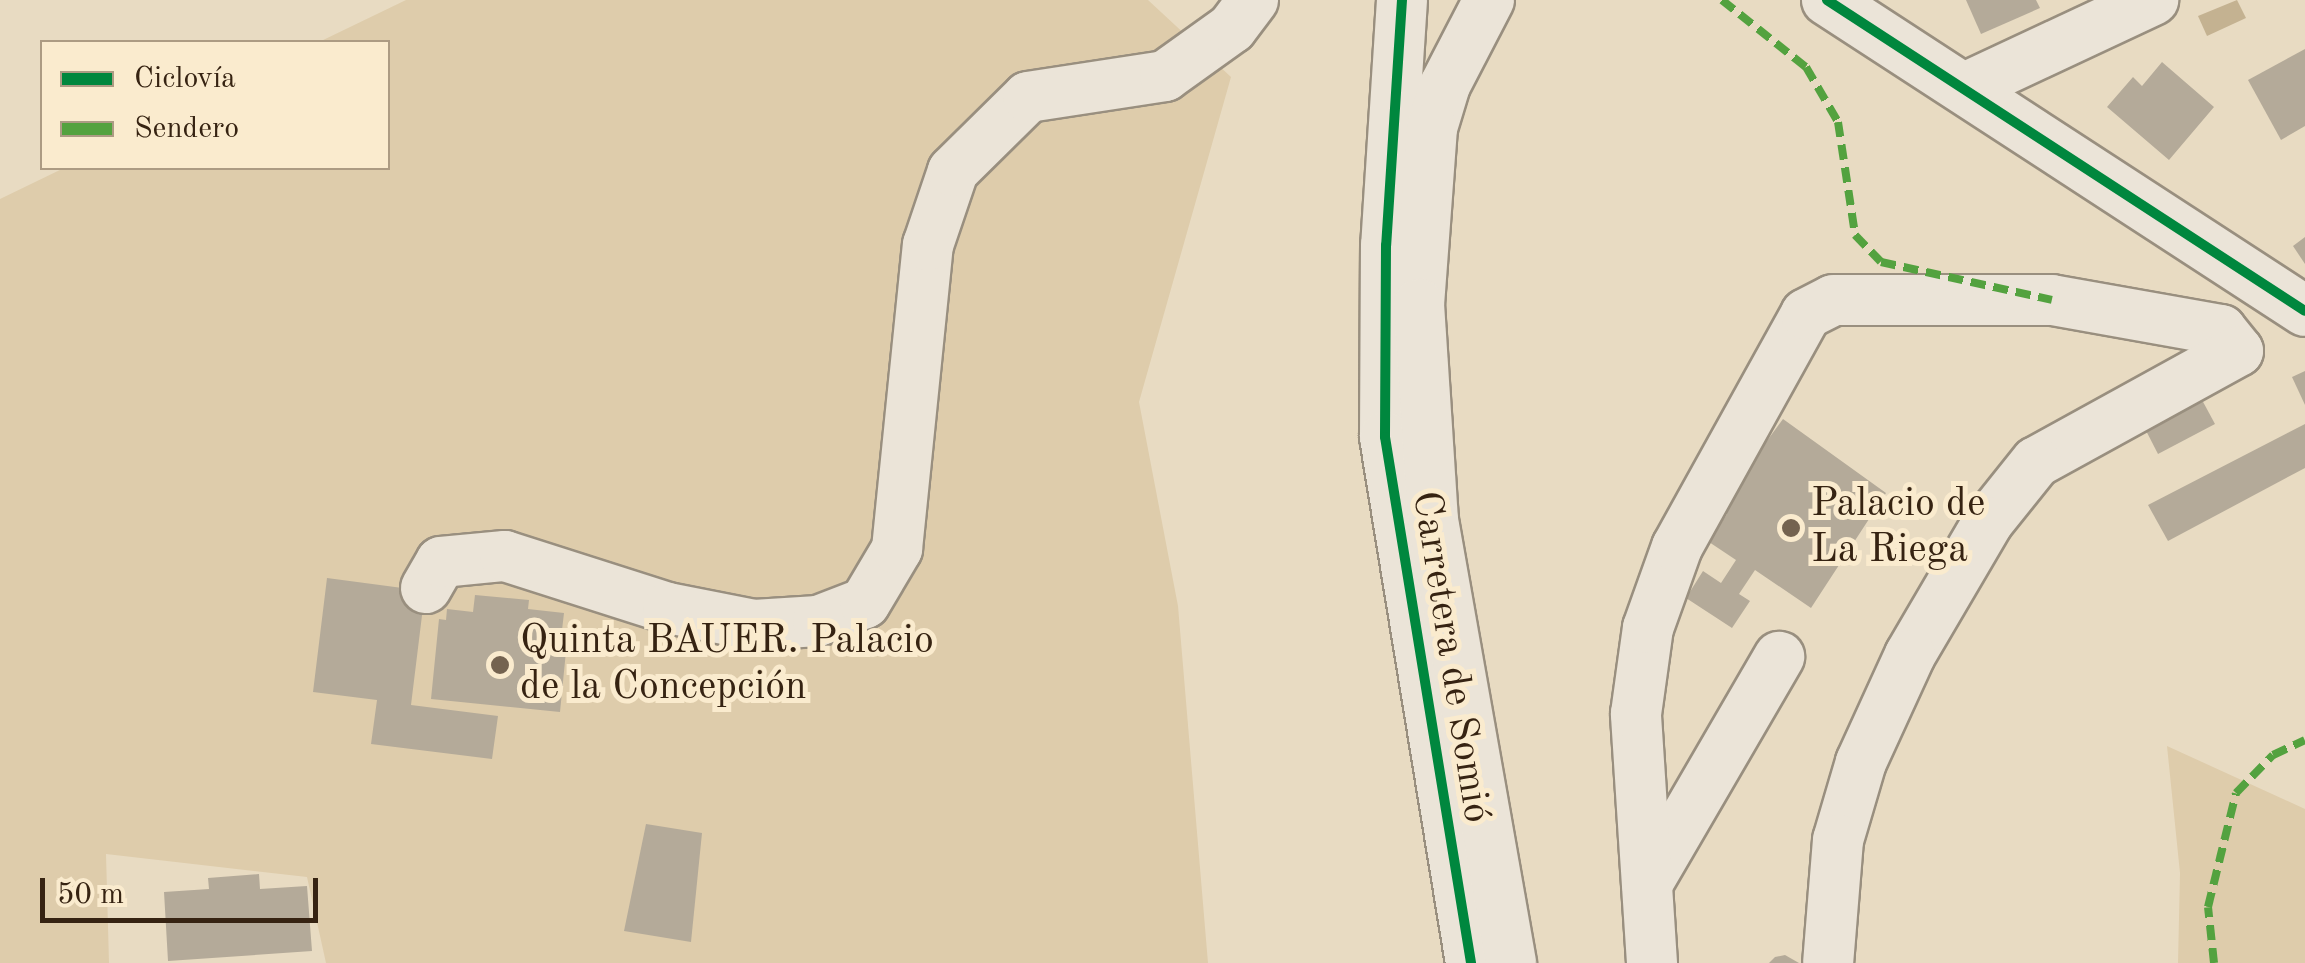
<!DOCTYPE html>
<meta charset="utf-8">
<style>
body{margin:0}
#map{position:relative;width:2305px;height:963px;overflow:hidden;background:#e8dbc2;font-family:"Old Standard TT",serif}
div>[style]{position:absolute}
.green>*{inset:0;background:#deccab}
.water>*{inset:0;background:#c4b291}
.building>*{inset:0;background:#b4aa99}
.roads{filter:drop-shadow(2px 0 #998f7f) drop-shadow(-2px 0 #998f7f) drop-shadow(0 2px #998f7f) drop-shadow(0 -2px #998f7f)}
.minor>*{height:50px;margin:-25px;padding:0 25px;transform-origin:25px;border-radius:25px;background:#ebe4d8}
.quiet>*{height:8px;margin-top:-4px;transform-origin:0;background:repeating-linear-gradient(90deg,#53a23f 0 15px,transparent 0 23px)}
.cycleway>*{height:10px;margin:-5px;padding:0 5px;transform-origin:5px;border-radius:5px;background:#00873e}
.dots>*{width:28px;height:28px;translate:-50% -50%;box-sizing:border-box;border:5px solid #faebce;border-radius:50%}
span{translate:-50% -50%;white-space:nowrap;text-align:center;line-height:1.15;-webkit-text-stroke:10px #faebce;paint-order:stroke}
.poi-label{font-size:40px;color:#362312}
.left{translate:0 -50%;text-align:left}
.street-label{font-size:40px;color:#362312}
.legend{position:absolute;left:40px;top:40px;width:350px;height:130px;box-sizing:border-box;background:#faebce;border:2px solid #ac9b83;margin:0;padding:12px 18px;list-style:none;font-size:30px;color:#362312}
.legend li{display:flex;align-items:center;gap:20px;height:50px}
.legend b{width:50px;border:2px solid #ac9b83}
.scale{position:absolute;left:40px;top:878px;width:278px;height:45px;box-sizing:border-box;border:5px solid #362312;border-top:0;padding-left:12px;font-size:30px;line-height:35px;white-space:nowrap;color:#362312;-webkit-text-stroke:8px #faebce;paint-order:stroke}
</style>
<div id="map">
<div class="green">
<i style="clip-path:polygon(406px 0,1148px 0,1231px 77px,1139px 402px,1178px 606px,1208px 963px,326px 963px,307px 877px,106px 854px,109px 963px,0 963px,0 199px,64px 168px,388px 168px,388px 42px,319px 42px)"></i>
<i style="clip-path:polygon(2167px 746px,2305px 809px,2305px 963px,2178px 963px,2180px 873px)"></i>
</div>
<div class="water">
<i style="clip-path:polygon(2237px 0,2246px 18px,2207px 36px,2198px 16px)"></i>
</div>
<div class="building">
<i style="clip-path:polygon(1966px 0,2036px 0,2040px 8px,1981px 34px)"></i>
<i style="clip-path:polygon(2305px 49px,2305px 126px,2281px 140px,2248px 80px)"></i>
<i style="clip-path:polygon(2162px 62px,2214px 107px,2169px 160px,2107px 107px,2133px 77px,2142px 86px)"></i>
<i style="clip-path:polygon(2305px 237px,2305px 264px,2293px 246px)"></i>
<i style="clip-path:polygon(2305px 371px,2305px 405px,2292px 377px)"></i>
<i style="clip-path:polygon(2195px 387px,2215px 424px,2158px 454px,2139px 417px)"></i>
<i style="clip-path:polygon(1783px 419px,1886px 493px,1811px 608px,1755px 570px,1739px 594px,1750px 601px,1732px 628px,1686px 598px,1703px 571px,1721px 583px,1736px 560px,1709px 542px,1727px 514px,1718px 508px)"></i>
<i style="clip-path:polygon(2305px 424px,2305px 468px,2168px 541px,2148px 505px)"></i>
<i style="clip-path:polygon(327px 578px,425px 591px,411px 705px,498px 716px,492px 759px,371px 744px,377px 700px,313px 692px)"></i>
<i style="clip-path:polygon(475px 595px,529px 600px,528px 609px,564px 613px,562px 630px,568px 631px,560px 712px,431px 699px,439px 619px,446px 620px,447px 609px,473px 612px)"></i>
<i style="clip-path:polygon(646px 824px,702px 833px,691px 942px,624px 931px)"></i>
<i style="clip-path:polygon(259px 874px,260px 889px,307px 886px,312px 951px,168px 961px,164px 892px,209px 889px,208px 878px)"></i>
<i style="clip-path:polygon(1785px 955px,1799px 963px,1769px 963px,1775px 957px)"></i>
</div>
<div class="roads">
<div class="minor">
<i style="left:1402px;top:0;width:246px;rotate:93.7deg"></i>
<i style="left:1386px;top:245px;width:192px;rotate:90.3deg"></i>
<i style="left:1385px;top:437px;width:533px;rotate:80.71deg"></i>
<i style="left:1489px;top:0;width:96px;rotate:117.4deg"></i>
<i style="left:1445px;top:85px;width:45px;rotate:106.8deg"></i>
<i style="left:1432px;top:128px;width:176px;rotate:94.2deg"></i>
<i style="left:1419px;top:304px;width:216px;rotate:86.3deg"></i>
<i style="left:1433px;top:520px;width:450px;rotate:80deg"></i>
<i style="left:1827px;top:0;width:570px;rotate:33.05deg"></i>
<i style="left:1965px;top:88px;width:208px;rotate:-25.1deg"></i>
<i style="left:426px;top:588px;width:30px;rotate:-60deg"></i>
<i style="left:441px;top:562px;width:64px;rotate:-5.4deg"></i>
<i style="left:505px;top:556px;width:171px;rotate:17.7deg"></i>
<i style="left:668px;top:608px;width:88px;rotate:11.2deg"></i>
<i style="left:754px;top:625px;width:64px;rotate:-3.6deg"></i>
<i style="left:818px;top:621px;width:50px;rotate:-21deg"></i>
<i style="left:865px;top:603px;width:63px;rotate:-59.3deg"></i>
<i style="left:897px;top:549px;width:306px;rotate:-84.2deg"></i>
<i style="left:928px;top:245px;width:78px;rotate:-71.3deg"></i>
<i style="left:953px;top:171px;width:105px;rotate:-44.6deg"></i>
<i style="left:1028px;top:97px;width:139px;rotate:-8.7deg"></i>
<i style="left:1165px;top:76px;width:82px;rotate:-35.6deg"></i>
<i style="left:1232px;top:28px;width:35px;rotate:-53deg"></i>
<i style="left:1647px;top:884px;width:263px;rotate:-59.8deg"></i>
<i style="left:1652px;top:963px;width:250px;rotate:-93.7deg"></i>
<i style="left:1636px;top:714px;width:87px;rotate:-82.1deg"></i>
<i style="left:1648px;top:628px;width:86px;rotate:-70.3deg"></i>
<i style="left:1677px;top:547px;width:266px;rotate:-61deg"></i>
<i style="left:1806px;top:314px;width:30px;rotate:-27deg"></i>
<i style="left:1833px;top:300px;width:219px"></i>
<i style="left:2052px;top:300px;width:172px;rotate:10.1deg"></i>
<i style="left:2221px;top:330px;width:27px;rotate:51deg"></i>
<i style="left:2238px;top:351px;width:230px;rotate:151.2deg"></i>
<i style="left:2036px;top:462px;width:77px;rotate:128.7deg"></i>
<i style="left:1988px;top:522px;width:154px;rotate:120.4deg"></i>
<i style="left:1910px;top:655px;width:118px;rotate:114.6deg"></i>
<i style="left:1861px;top:762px;width:81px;rotate:106.4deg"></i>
<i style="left:1838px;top:840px;width:123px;rotate:94.6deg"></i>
</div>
</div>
<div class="quiet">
<i style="left:1722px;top:0;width:107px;rotate:38.6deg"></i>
<i style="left:1806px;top:67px;width:64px;rotate:59.8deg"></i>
<i style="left:1838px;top:122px;width:114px;rotate:81.4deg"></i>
<i style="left:1855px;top:235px;width:37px;rotate:46deg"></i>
<i style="left:1881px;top:262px;width:175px;rotate:12.5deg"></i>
<i style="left:2214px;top:963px;width:56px;rotate:-96.1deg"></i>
<i style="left:2208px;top:907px;width:117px;rotate:-76.2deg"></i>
<i style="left:2236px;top:793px;width:53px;rotate:-45.8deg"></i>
<i style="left:2273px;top:755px;width:35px;rotate:-25deg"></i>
</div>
<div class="cycleway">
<i style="left:1402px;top:0;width:246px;rotate:93.7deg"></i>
<i style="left:1386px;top:245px;width:192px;rotate:90.3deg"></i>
<i style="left:1385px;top:437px;width:533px;rotate:80.71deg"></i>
<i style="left:1827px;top:0;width:570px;rotate:33.05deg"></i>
</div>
<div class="dots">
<i style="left:1791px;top:528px;background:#746350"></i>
<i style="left:500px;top:665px;background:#746350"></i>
</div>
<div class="poi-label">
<span class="left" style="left:1811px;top:528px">Palacio de<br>La Riega</span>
<span class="left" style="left:520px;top:665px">Quinta BAUER. Palacio<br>de la Concepción</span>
</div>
<div class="street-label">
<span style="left:1450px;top:657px;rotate:81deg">Carretera de Somió</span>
</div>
<ul class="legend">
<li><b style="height:12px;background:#00873e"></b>Ciclovía</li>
<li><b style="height:12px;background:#53a23f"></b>Sendero</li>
</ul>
<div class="scale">50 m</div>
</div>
